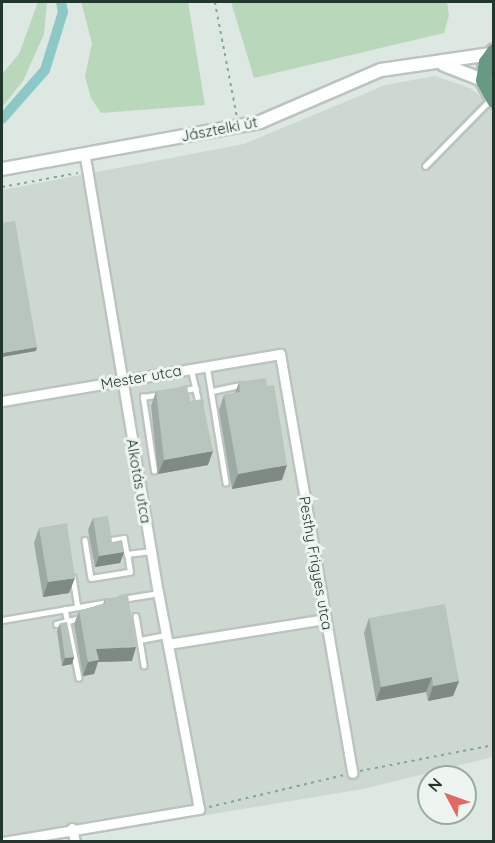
<!DOCTYPE html>
<meta charset="utf-8">
<style>
body{margin:0}
#map{position:relative;width:495px;height:843px;overflow:hidden;background:#dee8e2;font-family:Quicksand,sans-serif}
div>[style]{position:absolute}
.built>*{inset:0;background:#cdd8d1}
.green>*{inset:0;background:#b9d7bb}
.canal>*{height:10px;margin:-5px;padding:0 5px;transform-origin:5px;border-radius:5px;background:#8bc8c6}
.path>*{height:1.5px;margin-top:-0.75px;transform-origin:0;background:repeating-linear-gradient(90deg,#82a995 0 3px,transparent 0 7.5px)}
.roads{filter:drop-shadow(2px 0 #bcc3c0) drop-shadow(-2px 0 #bcc3c0) drop-shadow(0 2px #bcc3c0) drop-shadow(0 -2px #bcc3c0)}
.service>*{height:4.5px;margin:-2.25px;padding:0 2.25px;transform-origin:2.25px;border-radius:2.25px;background:#fff}
.minor>*{height:9px;margin:-4.5px;padding:0 4.5px;transform-origin:4.5px;border-radius:4.5px;background:#fff}
.tertiary>*{height:12px;margin:-6px;padding:0 6px;transform-origin:6px;border-radius:6px;background:#fff}
.primary>*{height:15px;margin:-7.5px;padding:0 7.5px;transform-origin:7.5px;border-radius:7.5px;background:#679983}
.wall>*{inset:0;background:#9da9a3}
.shaded-wall>*{inset:0;background:#808a84}
.building>*{inset:0;background:#b7c5bd}
span{translate:-50% -50%;white-space:nowrap;text-align:center;line-height:1.15;-webkit-text-stroke:6px #eef5f0;paint-order:stroke}
.street-label{font-size:15px;color:#21362c}
.frame{position:absolute;inset:0;border:3px solid #21362c;pointer-events:none}
.north{position:absolute;left:417px;top:765px;width:60px;height:60px;box-sizing:border-box;background:#eef5f0;border:2px solid #9ca9a2;border-radius:50%;rotate:311deg;font-size:16px;font-weight:700;line-height:24px;text-align:center;color:#21362c}
.north::after{content:'';display:block;margin:auto;width:21px;height:27px;background:#e36861;clip-path:polygon(50% 0,100% 100%,50% 72%,0 100%)}
</style>
<div id="map">
<div class="built">
<i style="clip-path:polygon(435px 76px,470px 88px,494px 107px,493px 757px,363px 789px,51px 841px,2px 842px,2px 190px,244px 144px,385px 85px)"></i>
</div>
<div class="green">
<i style="clip-path:polygon(38px 2px,47px 2px,44px 34px,23px 81px,2px 107px,2px 74px,19px 54px)"></i>
<i style="clip-path:polygon(81px 2px,188px 2px,205px 105px,101px 113px,91px 98px,85px 77px,92px 43px)"></i>
<i style="clip-path:polygon(231px 2px,447px 2px,449px 15px,444px 33px,254px 78px)"></i>
</div>
<div class="canal">
<i style="left:2px;top:119px;width:65px;rotate:-48.7deg"></i>
<i style="left:45px;top:70px;width:61px;rotate:-72.8deg"></i>
<i style="left:63px;top:12px;width:10px;rotate:-101deg"></i>
</div>
<div class="path">
<i style="left:215px;top:2px;width:116px;rotate:79.1deg"></i>
<i style="left:2px;top:187px;width:77px;rotate:-10.4deg"></i>
<i style="left:360px;top:771px;width:136px;rotate:-11deg"></i>
<i style="left:209px;top:807px;width:139px;rotate:-13.3deg"></i>
</div>
<div class="roads">
<div class="service">
<i style="left:425px;top:166px;width:93px;rotate:-45.4deg"></i>
<i style="left:207px;top:365px;width:119px;rotate:80.8deg"></i>
<i style="left:191px;top:368px;width:37px;rotate:77deg"></i>
<i style="left:184px;top:390px;width:12px;rotate:-9deg"></i>
<i style="left:212px;top:391px;width:30px;rotate:-12deg"></i>
<i style="left:154px;top:471px;width:75px;rotate:-98.5deg"></i>
<i style="left:143px;top:397px;width:18px;rotate:-9deg"></i>
<i style="left:85px;top:540px;width:38px;rotate:81deg"></i>
<i style="left:91px;top:578px;width:39px;rotate:-9deg"></i>
<i style="left:130px;top:572px;width:18px;rotate:-99deg"></i>
<i style="left:127px;top:554px;width:24px;rotate:-7deg"></i>
<i style="left:112px;top:540px;width:12px;rotate:-9deg"></i>
<i style="left:124px;top:538px;width:16px;rotate:79deg"></i>
<i style="left:73px;top:577px;width:30px;rotate:81deg"></i>
<i style="left:122px;top:599px;width:36px;rotate:-9deg"></i>
<i style="left:65px;top:609px;width:70px;rotate:78.5deg"></i>
<i style="left:136px;top:616px;width:50px;rotate:80.7deg"></i>
<i style="left:2px;top:620px;width:108px;rotate:-9.6deg"></i>
<i style="left:56px;top:624px;width:25px;rotate:-14deg"></i>
<i style="left:140px;top:640px;width:26px;rotate:-11deg"></i>
</div>
<div class="minor">
<i style="left:2px;top:401px;width:282px;rotate:-9.6deg"></i>
<i style="left:280px;top:354px;width:425px;rotate:80.2deg"></i>
<i style="left:168px;top:644px;width:159px;rotate:-9deg"></i>
<i style="left:72px;top:828px;width:14px;rotate:78deg"></i>
<i style="left:3px;top:842px;width:199px;rotate:-9.6deg"></i>
<i style="left:199px;top:809px;width:220px;rotate:-100.7deg"></i>
<i style="left:158px;top:593px;width:446px;rotate:-99.5deg"></i>
</div>
<div class="tertiary">
<i style="left:444px;top:65px;width:42px;rotate:21deg"></i>
<i style="left:2px;top:169px;width:262px;rotate:-10.3deg"></i>
<i style="left:260px;top:122px;width:132px;rotate:-23.3deg"></i>
<i style="left:381px;top:70px;width:111px;rotate:-8.3deg"></i>
</div>
<div class="primary">
<i style="left:494px;top:51px;width:14px;rotate:126deg"></i>
<i style="left:486px;top:62px;width:18px;rotate:99deg"></i>
<i style="left:483px;top:80px;width:23px;rotate:61deg"></i>
</div>
</div>
<div class="wall">
<i style="clip-path:polygon(239px 382px,282px 480px,232px 489px,219px 410px,224px 395px,235px 393px)"></i>
<i style="clip-path:polygon(156px 391px,190px 401px,208px 465px,158px 474px,151px 406px)"></i>
<i style="clip-path:polygon(93px 518px,112px 542px,124px 552px,120px 563px,95px 567px,88px 530px)"></i>
<i style="clip-path:polygon(39px 528px,69px 593px,43px 597px,34px 543px)"></i>
<i style="clip-path:polygon(105px 599px,132px 661px,98px 662px,94px 674px,83px 676px,74px 624px,79px 611px,103px 604px)"></i>
<i style="clip-path:polygon(369px 618px,459px 681px,453px 696px,428px 701px,426px 692px,376px 701px,364px 633px)"></i>
<i style="clip-path:polygon(60px 623px,74px 657px,72px 664px,62px 666px,57px 631px)"></i>
</div>
<div class="shaded-wall">
<i style="clip-path:polygon(37px 347px,36px 351px,2px 357px,2px 353px)"></i>
<i style="clip-path:polygon(213px 451px,208px 465px,158px 474px,164px 460px)"></i>
<i style="clip-path:polygon(287px 465px,282px 480px,232px 489px,238px 474px)"></i>
<i style="clip-path:polygon(124px 552px,120px 563px,95px 567px,99px 556px)"></i>
<i style="clip-path:polygon(75px 578px,69px 593px,43px 597px,48px 582px)"></i>
<i style="clip-path:polygon(136px 647px,132px 661px,98px 662px,94px 674px,83px 676px,88px 662px,96px 649px)"></i>
<i style="clip-path:polygon(74px 657px,72px 664px,62px 666px,65px 658px)"></i>
<i style="clip-path:polygon(432px 677px,426px 692px,376px 701px,381px 687px)"></i>
<i style="clip-path:polygon(459px 681px,453px 696px,428px 701px,433px 686px)"></i>
</div>
<div class="building">
<i style="clip-path:polygon(15px 221px,37px 347px,2px 353px,2px 223px)"></i>
<i style="clip-path:polygon(266px 378px,267px 386px,274px 385px,287px 465px,238px 474px,224px 395px,240px 392px,239px 382px)"></i>
<i style="clip-path:polygon(187px 386px,190px 401px,202px 399px,213px 451px,164px 460px,156px 391px)"></i>
<i style="clip-path:polygon(108px 516px,112px 542px,122px 540px,124px 552px,99px 556px,93px 518px)"></i>
<i style="clip-path:polygon(67px 523px,75px 578px,48px 582px,39px 528px)"></i>
<i style="clip-path:polygon(128px 595px,136px 647px,96px 649px,99px 660px,88px 662px,79px 611px,105px 603px,105px 599px)"></i>
<i style="clip-path:polygon(445px 604px,459px 681px,433px 686px,432px 677px,381px 687px,369px 618px)"></i>
<i style="clip-path:polygon(67px 622px,74px 657px,65px 658px,60px 623px)"></i>
</div>
<div class="street-label">
<span style="left:219px;top:129px;rotate:-11deg">Jásztelki út</span>
<span style="left:141px;top:377px;rotate:-10deg">Mester utca</span>
<span style="left:139px;top:481px;rotate:80deg">Alkotás utca</span>
<span style="left:316px;top:563px;rotate:80deg">Pesthy Frigyes utca</span>
</div>
<div class="frame"></div>
<div class="north">N</div>
</div>
